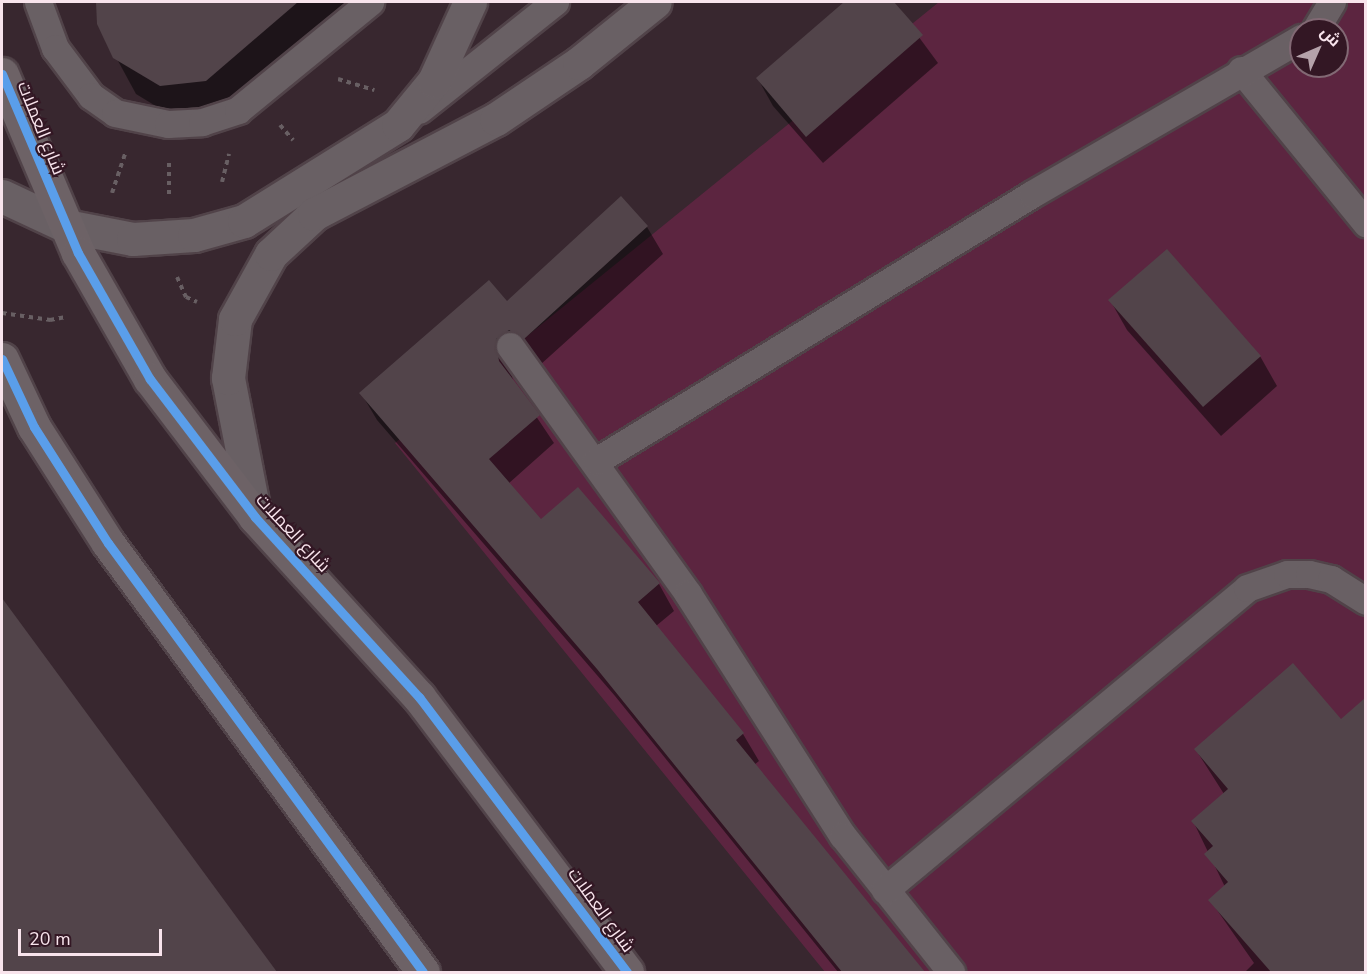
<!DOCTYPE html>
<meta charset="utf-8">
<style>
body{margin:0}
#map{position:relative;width:1367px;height:974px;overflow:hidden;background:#38272f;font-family:"Nunito Sans",Cairo,sans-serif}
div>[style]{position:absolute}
.green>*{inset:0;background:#5c2540}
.shadow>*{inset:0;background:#0007}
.building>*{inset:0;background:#52444a}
.path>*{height:4px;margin-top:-2px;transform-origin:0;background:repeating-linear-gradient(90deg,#685f63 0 4.5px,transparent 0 9px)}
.roads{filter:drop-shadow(2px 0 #514349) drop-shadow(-2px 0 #514349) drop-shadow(0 2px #514349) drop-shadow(0 -2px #514349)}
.lane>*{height:27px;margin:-13.5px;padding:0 13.5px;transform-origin:13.5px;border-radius:13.5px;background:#696064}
.street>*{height:33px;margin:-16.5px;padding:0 16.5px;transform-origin:16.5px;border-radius:16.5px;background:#696064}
.secondary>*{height:33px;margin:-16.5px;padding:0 16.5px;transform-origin:16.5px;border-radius:16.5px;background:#6d6266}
.cycleway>*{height:9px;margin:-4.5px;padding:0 4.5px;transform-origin:4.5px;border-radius:4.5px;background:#5a9eea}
span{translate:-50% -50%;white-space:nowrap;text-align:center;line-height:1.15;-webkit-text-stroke:4.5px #331724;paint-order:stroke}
.street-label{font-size:18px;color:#f8e4ec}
.frame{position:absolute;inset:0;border:3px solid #f8e4ec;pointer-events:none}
.north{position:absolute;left:1289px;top:18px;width:60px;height:60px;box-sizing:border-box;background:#331724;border:2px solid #826974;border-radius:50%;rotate:45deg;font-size:16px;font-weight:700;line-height:24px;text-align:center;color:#f8e4ec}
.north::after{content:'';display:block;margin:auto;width:21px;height:27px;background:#b5a2aa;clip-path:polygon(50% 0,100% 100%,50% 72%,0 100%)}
.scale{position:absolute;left:18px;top:929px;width:144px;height:27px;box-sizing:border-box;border:3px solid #f8e4ec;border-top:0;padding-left:8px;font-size:18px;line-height:21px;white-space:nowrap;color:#f8e4ec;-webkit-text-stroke:4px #331724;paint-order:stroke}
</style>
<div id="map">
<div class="green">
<i style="clip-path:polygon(evenodd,939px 2px,1365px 2px,1365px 972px,825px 972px,395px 443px,939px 2px,1301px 30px,1337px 30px,1337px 66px,1301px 66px,1301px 30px)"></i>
</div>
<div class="shadow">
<i style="clip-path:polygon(98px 2px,362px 2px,227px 117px,182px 122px,136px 94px,98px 24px)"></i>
<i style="clip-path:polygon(846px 2px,893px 2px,938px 63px,823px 163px,773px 106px,758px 79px)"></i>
<i style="clip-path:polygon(647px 227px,663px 254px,540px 365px,511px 367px,513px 382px,554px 443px,508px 484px,541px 521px,659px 584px,674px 611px,656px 626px,743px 734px,759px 761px,754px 765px,923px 972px,838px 972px,615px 696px,377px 420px,361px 393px,507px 303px)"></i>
<i style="clip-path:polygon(1110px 300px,1260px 356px,1277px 386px,1221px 436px,1127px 330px)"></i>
<i style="clip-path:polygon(2px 600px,276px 972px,2px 972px)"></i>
<i style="clip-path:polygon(1366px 700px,1366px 972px,1245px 972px,1254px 963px,1210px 900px,1225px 887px,1193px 821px,1224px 794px,1196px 750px,1341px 721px)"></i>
</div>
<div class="building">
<i style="clip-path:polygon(96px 2px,298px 2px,206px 81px,160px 86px,113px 58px,97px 24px)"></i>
<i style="clip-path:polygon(844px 2px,894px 2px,923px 35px,806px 137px,756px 78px)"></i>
<i style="clip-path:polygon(621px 196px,648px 226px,524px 339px,509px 330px,496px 339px,499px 361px,540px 415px,489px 459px,541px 519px,578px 487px,660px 583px,638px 602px,744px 733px,736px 740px,925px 972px,842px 972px,597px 669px,359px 393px,489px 280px,507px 301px)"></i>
<i style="clip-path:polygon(1167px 249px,1261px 356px,1203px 407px,1108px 300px)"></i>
<i style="clip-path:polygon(2px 598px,277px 972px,2px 972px)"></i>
<i style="clip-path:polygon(1293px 663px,1341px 719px,1365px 698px,1365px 972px,1271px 972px,1208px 900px,1228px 882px,1204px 854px,1213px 846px,1191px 821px,1228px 789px,1194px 749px)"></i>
</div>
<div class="path">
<i style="left:338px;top:79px;width:38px;rotate:17deg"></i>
<i style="left:280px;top:125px;width:20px;rotate:49deg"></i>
<i style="left:169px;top:163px;width:32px;rotate:90deg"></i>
<i style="left:222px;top:182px;width:29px;rotate:-76deg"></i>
<i style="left:112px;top:193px;width:41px;rotate:-71.6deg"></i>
<i style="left:177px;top:277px;width:22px;rotate:66deg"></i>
<i style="left:186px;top:297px;width:12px;rotate:24deg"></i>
<i style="left:2px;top:313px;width:49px;rotate:8.3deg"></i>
<i style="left:50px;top:320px;width:16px;rotate:-11deg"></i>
</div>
<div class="roads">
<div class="lane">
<i style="left:38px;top:2px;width:49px;rotate:69.7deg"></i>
<i style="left:55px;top:48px;width:60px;rotate:53.1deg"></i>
<i style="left:91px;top:96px;width:29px;rotate:35deg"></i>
<i style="left:115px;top:113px;width:54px;rotate:11.7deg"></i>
<i style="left:168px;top:124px;width:34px;rotate:-3deg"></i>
<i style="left:202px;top:122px;width:38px;rotate:-18deg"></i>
<i style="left:238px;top:110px;width:171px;rotate:-39.3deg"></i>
<i style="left:1315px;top:30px;width:33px;rotate:-59deg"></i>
<i style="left:1241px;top:70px;width:198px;rotate:50.8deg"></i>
<i style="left:419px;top:110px;width:174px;rotate:-38.5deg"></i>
<i style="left:510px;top:346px;width:305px;rotate:54.3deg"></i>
<i style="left:688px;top:594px;width:287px;rotate:57.4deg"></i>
<i style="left:843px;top:836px;width:174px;rotate:51.5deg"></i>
<i style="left:596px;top:461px;width:511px;rotate:-31.48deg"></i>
<i style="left:1032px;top:194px;width:311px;rotate:-30.1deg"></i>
<i style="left:885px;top:890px;width:471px;rotate:-39.8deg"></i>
<i style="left:1247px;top:588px;width:42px;rotate:-19.3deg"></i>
<i style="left:1287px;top:574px;width:22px"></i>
<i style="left:1309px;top:574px;width:23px;rotate:13deg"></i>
<i style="left:1331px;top:579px;width:41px;rotate:32.2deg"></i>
</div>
<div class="street">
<i style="left:2px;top:196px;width:71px;rotate:25.1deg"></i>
<i style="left:66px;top:226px;width:68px;rotate:11deg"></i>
<i style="left:133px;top:239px;width:61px;rotate:-3.8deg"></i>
<i style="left:194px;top:235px;width:52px;rotate:-15.6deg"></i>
<i style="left:244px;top:221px;width:181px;rotate:-31.9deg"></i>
<i style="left:398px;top:125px;width:57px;rotate:-50.7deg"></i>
<i style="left:434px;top:81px;width:87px;rotate:-65.5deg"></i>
<i style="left:255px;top:517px;width:142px;rotate:-101deg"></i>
<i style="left:228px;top:378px;width:59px;rotate:-83.2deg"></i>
<i style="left:235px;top:319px;width:74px;rotate:-61deg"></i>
<i style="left:271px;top:254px;width:59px;rotate:-42.9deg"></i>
<i style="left:314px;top:214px;width:205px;rotate:-27.6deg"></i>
<i style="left:496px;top:119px;width:100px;rotate:-34deg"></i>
<i style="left:579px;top:63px;width:97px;rotate:-38.8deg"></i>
</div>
<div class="secondary">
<i style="left:2px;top:74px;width:194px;rotate:67deg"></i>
<i style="left:78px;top:253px;width:145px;rotate:60.3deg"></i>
<i style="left:150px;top:379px;width:173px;rotate:52.7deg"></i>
<i style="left:255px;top:517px;width:244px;rotate:47.7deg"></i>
<i style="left:419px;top:697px;width:345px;rotate:52.9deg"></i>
<i style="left:2px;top:359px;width:75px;rotate:64.8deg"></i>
<i style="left:34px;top:427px;width:138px;rotate:57.5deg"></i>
<i style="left:108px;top:543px;width:532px;rotate:53.71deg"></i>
</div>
</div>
<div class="cycleway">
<i style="left:2px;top:74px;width:194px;rotate:67deg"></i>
<i style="left:78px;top:253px;width:145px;rotate:60.3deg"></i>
<i style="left:150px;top:379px;width:173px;rotate:52.7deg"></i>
<i style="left:255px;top:517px;width:244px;rotate:47.7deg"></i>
<i style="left:419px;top:697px;width:345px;rotate:52.9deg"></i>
<i style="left:2px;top:359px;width:75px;rotate:64.8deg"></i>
<i style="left:34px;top:427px;width:138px;rotate:57.5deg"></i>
<i style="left:108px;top:543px;width:532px;rotate:53.71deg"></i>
</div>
<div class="street-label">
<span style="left:41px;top:128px;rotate:68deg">شارع العملات</span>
<span style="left:293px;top:533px;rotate:47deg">شارع العملات</span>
<span style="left:601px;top:910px;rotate:54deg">شارع العملات</span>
</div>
<div class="frame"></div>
<div class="north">ش</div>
<div class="scale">20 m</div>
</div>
